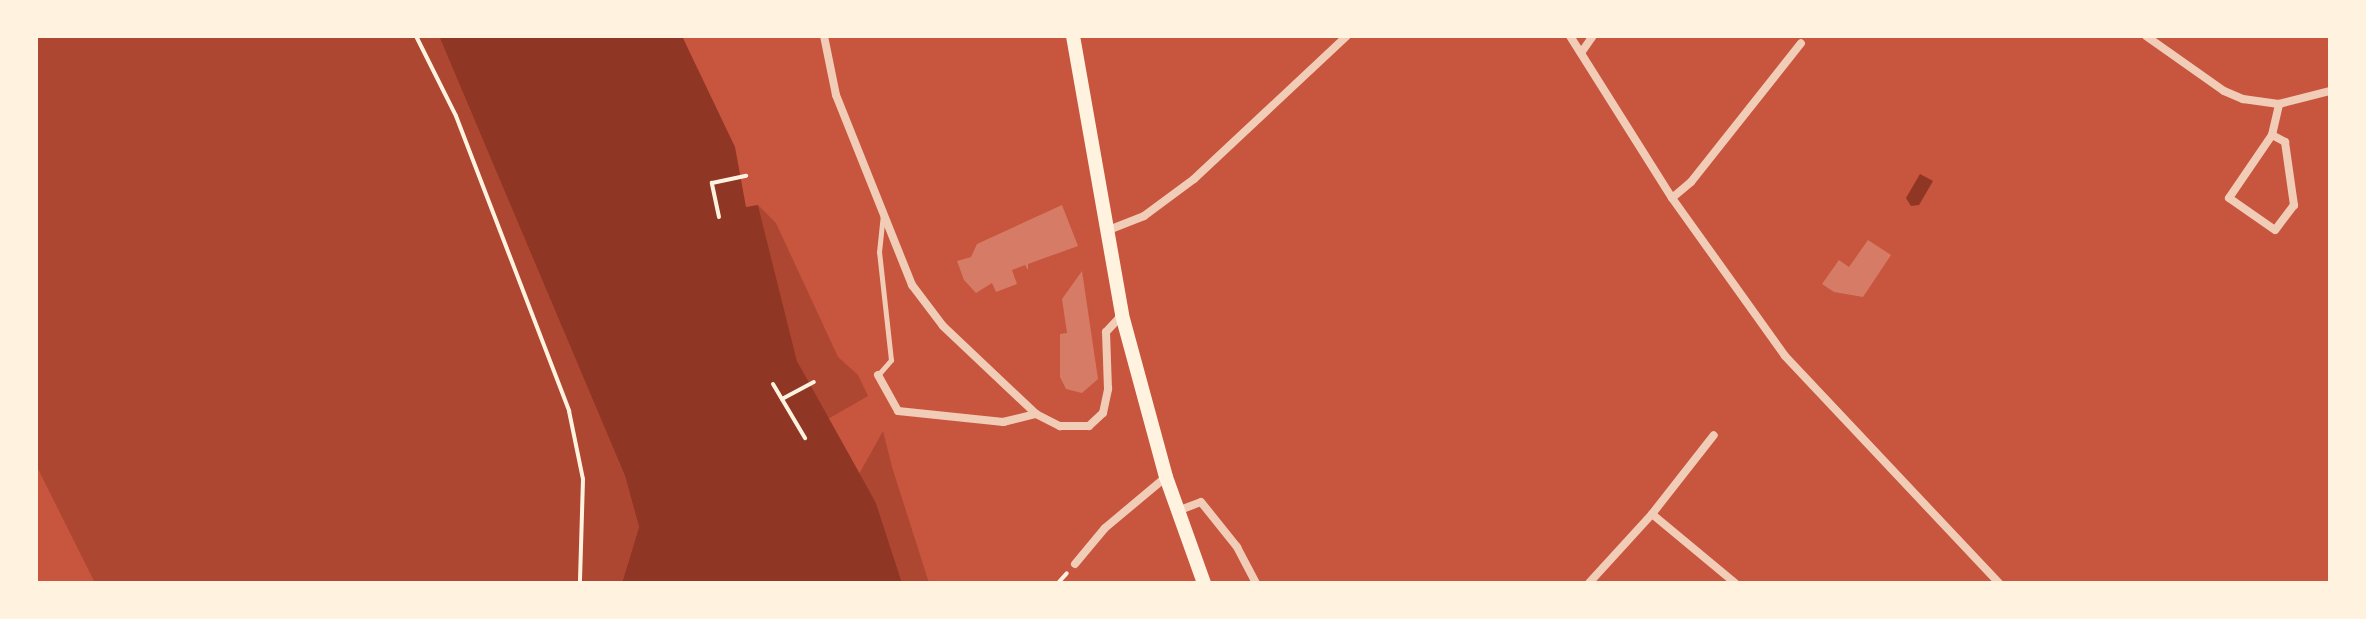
<!DOCTYPE html>
<style>
body{margin:0}
#map{position:relative;width:2366px;height:619px;overflow:hidden;background:#c8553d;font-family:Lato,sans-serif}
div>[style]{position:absolute}
.green>*{inset:0;background:#ae4732}
.water>*{inset:0;background:#8f3625}
.building>*{inset:0;background:#d67c66}
.path>*{height:4px;margin:-2px;padding:0 2px;transform-origin:2px;border-radius:2px;background:#fff3e0}
.service>*{height:5px;margin:-2.5px;padding:0 2.5px;transform-origin:2.5px;border-radius:2.5px;background:#f1ccb7}
.minor>*{height:8px;margin:-4px;padding:0 4px;transform-origin:4px;border-radius:4px;background:#f1ccb7}
.secondary>*{height:14px;margin:-7px;padding:0 7px;transform-origin:7px;border-radius:7px;background:#fff3e0}
span{translate:-50% -50%;white-space:nowrap;text-align:center;line-height:1.15;-webkit-text-stroke:6px #fff3e0;paint-order:stroke}
.frame{position:absolute;inset:0;border:38px solid #fff3e0;pointer-events:none}
</style>
<div id="map">
<div class="green">
<i style="clip-path:polygon(36px 36px,439px 36px,625px 476px,639px 527px,622px 583px,95px 583px,36px 465px)"></i>
<i style="clip-path:polygon(758px 205px,776px 223px,838px 357px,858px 375px,868px 396px,828px 419px,797px 361px)"></i>
<i style="clip-path:polygon(883px 431px,892px 467px,929px 583px,902px 583px,876px 503px,859px 474px)"></i>
</div>
<div class="water">
<i style="clip-path:polygon(439px 36px,682px 36px,735px 147px,746px 207px,758px 205px,797px 361px,876px 503px,902px 583px,622px 583px,639px 527px,625px 476px)"></i>
<i style="clip-path:polygon(1920px 174px,1933px 181px,1919px 205px,1911px 206px,1906px 198px)"></i>
</div>
<div class="building">
<i style="clip-path:polygon(1062px 205px,1078px 246px,1028px 264px,1028px 270px,1025px 265px,1012px 270px,1017px 284px,996px 292px,992px 283px,976px 293px,964px 280px,957px 261px,971px 257px,977px 244px)"></i>
<i style="clip-path:polygon(1868px 240px,1891px 255px,1863px 297px,1834px 292px,1822px 284px,1839px 260px,1849px 267px)"></i>
<i style="clip-path:polygon(1082px 271px,1098px 379px,1082px 393px,1066px 389px,1060px 377px,1060px 334px,1067px 333px,1062px 299px)"></i>
</div>
<div class="path">
<i style="left:416px;top:36px;width:89px;rotate:63.4deg"></i>
<i style="left:456px;top:116px;width:316px;rotate:69deg"></i>
<i style="left:569px;top:411px;width:69px;rotate:78.4deg"></i>
<i style="left:583px;top:479px;width:104px;rotate:91.7deg"></i>
<i style="left:719px;top:217px;width:35px;rotate:-102deg"></i>
<i style="left:712px;top:183px;width:35px;rotate:-12deg"></i>
<i style="left:773px;top:384px;width:63px;rotate:59.3deg"></i>
<i style="left:782px;top:399px;width:36px;rotate:-28deg"></i>
<i style="left:1058px;top:583px;width:13px;rotate:-48deg"></i>
</div>
<div class="service">
<i style="left:878px;top:375px;width:20px;rotate:-49deg"></i>
<i style="left:891px;top:360px;width:109px;rotate:-96.3deg"></i>
<i style="left:879px;top:252px;width:36px;rotate:-84deg"></i>
</div>
<div class="minor">
<i style="left:824px;top:36px;width:60px;rotate:78.5deg"></i>
<i style="left:836px;top:95px;width:205px;rotate:68.2deg"></i>
<i style="left:912px;top:285px;width:51px;rotate:52.9deg"></i>
<i style="left:943px;top:326px;width:128px;rotate:43.4deg"></i>
<i style="left:1036px;top:414px;width:27px;rotate:27deg"></i>
<i style="left:1060px;top:426px;width:29px"></i>
<i style="left:1089px;top:426px;width:19px;rotate:-43deg"></i>
<i style="left:1103px;top:413px;width:25px;rotate:-78deg"></i>
<i style="left:1108px;top:389px;width:57px;rotate:-92deg"></i>
<i style="left:1106px;top:332px;width:23px;rotate:-47deg"></i>
<i style="left:1570px;top:36px;width:191px;rotate:57.8deg"></i>
<i style="left:1672px;top:198px;width:194px;rotate:54.4deg"></i>
<i style="left:1785px;top:356px;width:312px;rotate:46.7deg"></i>
<i style="left:2146px;top:36px;width:95px;rotate:35.2deg"></i>
<i style="left:2224px;top:91px;width:21px;rotate:23deg"></i>
<i style="left:2243px;top:99px;width:36px;rotate:8deg"></i>
<i style="left:2279px;top:104px;width:53px;rotate:-14.3deg"></i>
<i style="left:1581px;top:53px;width:21px;rotate:-55deg"></i>
<i style="left:2272px;top:135px;width:15px;rotate:28deg"></i>
<i style="left:2285px;top:142px;width:64px;rotate:81.9deg"></i>
<i style="left:2294px;top:205px;width:31px;rotate:127deg"></i>
<i style="left:2275px;top:230px;width:56px;rotate:-145.2deg"></i>
<i style="left:2229px;top:198px;width:76px;rotate:-55.7deg"></i>
<i style="left:2272px;top:135px;width:32px;rotate:-77deg"></i>
<i style="left:1672px;top:198px;width:25px;rotate:-40deg"></i>
<i style="left:1691px;top:182px;width:177px;rotate:-51.6deg"></i>
<i style="left:1106px;top:231px;width:41px;rotate:-21.5deg"></i>
<i style="left:1144px;top:216px;width:62px;rotate:-36.5deg"></i>
<i style="left:1194px;top:179px;width:209px;rotate:-43.1deg"></i>
<i style="left:878px;top:375px;width:41px;rotate:60.9deg"></i>
<i style="left:898px;top:411px;width:106px;rotate:6deg"></i>
<i style="left:1003px;top:422px;width:34px;rotate:-14deg"></i>
<i style="left:1180px;top:510px;width:22px;rotate:-21deg"></i>
<i style="left:1201px;top:502px;width:58px;rotate:51.3deg"></i>
<i style="left:1237px;top:547px;width:41px;rotate:62.2deg"></i>
<i style="left:1652px;top:514px;width:100px;rotate:-51.9deg"></i>
<i style="left:1075px;top:564px;width:47px;rotate:-50.2deg"></i>
<i style="left:1105px;top:528px;width:80px;rotate:-39.9deg"></i>
<i style="left:1589px;top:583px;width:93px;rotate:-47.6deg"></i>
<i style="left:1652px;top:514px;width:108px;rotate:39.7deg"></i>
</div>
<div class="secondary">
<i style="left:1073px;top:36px;width:283px;rotate:80deg"></i>
<i style="left:1122px;top:315px;width:168px;rotate:74.8deg"></i>
<i style="left:1166px;top:477px;width:113px;rotate:70.3deg"></i>
</div>
<div class="frame"></div>
</div>
